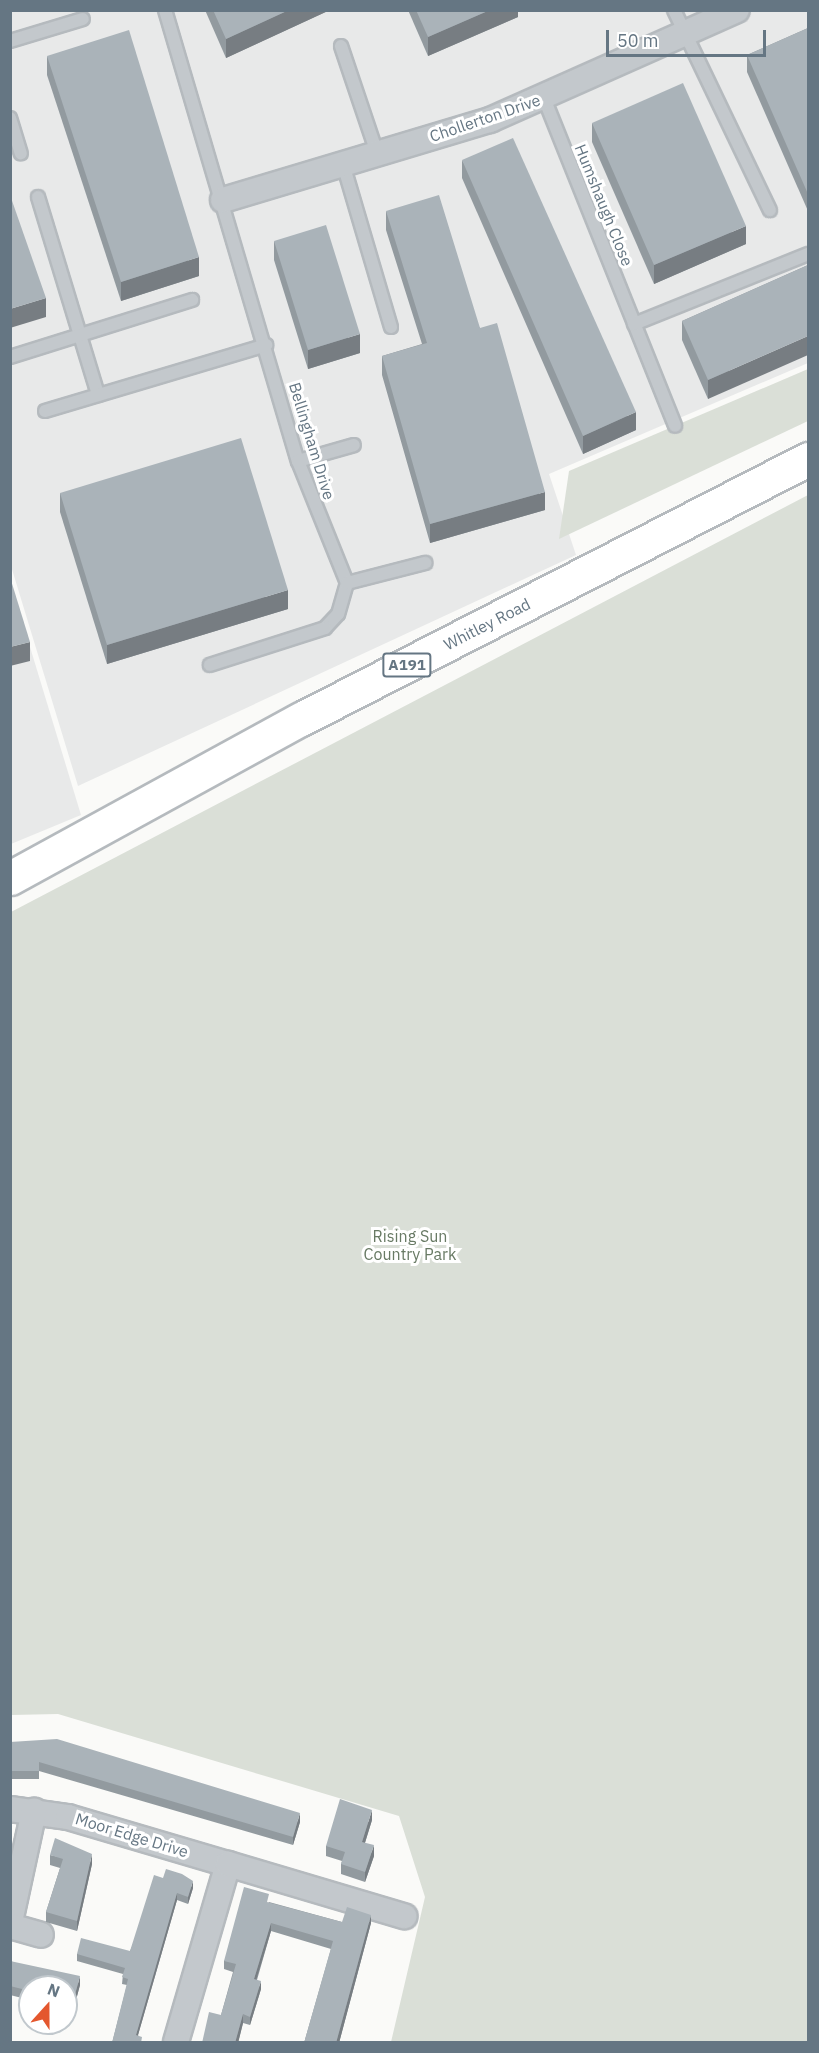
<!DOCTYPE html>
<style>
body{margin:0}
#map{position:relative;width:819px;height:2053px;overflow:hidden;background:#fafaf8;font-family:"IBM Plex Sans",sans-serif}
div>[style]{position:absolute}
.built>*{inset:0;background:#e8e9e9}
.green>*{inset:0;background:#dadfd7}
.roads{filter:drop-shadow(2px 0 #b5babe) drop-shadow(-2px 0 #b5babe) drop-shadow(0 2px #b5babe) drop-shadow(0 -2px #b5babe)}
.lane>*{height:12px;margin:-6px;padding:0 6px;transform-origin:6px;border-radius:6px;background:#c3c8cc}
.street>*{height:24px;margin:-12px;padding:0 12px;transform-origin:12px;border-radius:12px;background:#c3c8cc}
.primary>*{height:33px;margin:-16.5px;padding:0 16.5px;transform-origin:16.5px;border-radius:16.5px;background:#fff}
.wall>*{inset:0;background:#929a9f}
.shaded-wall>*{inset:0;background:#777d82}
.building>*{inset:0;background:#aab3b9}
span{translate:-50% -50%;white-space:nowrap;text-align:center;line-height:1.15;-webkit-text-stroke:6px #fff;paint-order:stroke}
.shield-label span{padding:2px 4px;background:#fff;border:2px solid;border-radius:4px;-webkit-text-stroke-width:0}
.shield-label{font-size:15px;color:#657683;font-weight:700}
.street-label{font-size:16px;color:#657683}
.park-label{font-size:16px;color:#687a64}
.frame{position:absolute;inset:0;border:12px solid #657683;pointer-events:none}
.north{position:absolute;left:18px;top:1975px;width:60px;height:60px;box-sizing:border-box;background:#fff;border:2px solid #c1c8cd;border-radius:50%;rotate:21deg;font-size:16px;font-weight:700;line-height:24px;text-align:center;color:#657683}
.north::after{content:'';display:block;margin:auto;width:21px;height:27px;background:#e4572e;clip-path:polygon(50% 0,100% 100%,50% 72%,0 100%)}
.scale{position:absolute;left:606px;top:30px;width:160px;height:27px;box-sizing:border-box;border:3px solid #657683;border-top:0;padding-left:8px;font-size:18px;line-height:21px;white-space:nowrap;color:#657683;-webkit-text-stroke:4px #fff;paint-order:stroke}
</style>
<div id="map">
<div class="built">
<i style="clip-path:polygon(10px 11px,808px 11px,808px 363px,549px 474px,576px 555px,78px 786px,11px 566px)"></i>
<i style="clip-path:polygon(10px 581px,81px 815px,11px 844px,10px 844px)"></i>
</div>
<div class="green">
<i style="clip-path:polygon(808px 369px,808px 421px,559px 539px,569px 471px)"></i>
<i style="clip-path:polygon(808px 495px,808px 2042px,391px 2042px,425px 1897px,399px 1816px,58px 1714px,11px 1715px,11px 912px)"></i>
</div>
<div class="roads">
<div class="lane">
<i style="left:165px;top:10px;width:470px;rotate:73.6deg"></i>
<i style="left:298px;top:461px;width:131px;rotate:68.1deg"></i>
<i style="left:347px;top:583px;width:32px;rotate:106deg"></i>
<i style="left:338px;top:614px;width:19px;rotate:133deg"></i>
<i style="left:325px;top:628px;width:121px;rotate:162.2deg"></i>
<i style="left:674px;top:10px;width:222px;rotate:64.4deg"></i>
<i style="left:10px;top:41px;width:76px;rotate:-16.8deg"></i>
<i style="left:341px;top:46px;width:113px;rotate:71.4deg"></i>
<i style="left:544px;top:98px;width:353px;rotate:68.2deg"></i>
<i style="left:10px;top:118px;width:37px;rotate:73deg"></i>
<i style="left:343px;top:164px;width:170px;rotate:73.6deg"></i>
<i style="left:38px;top:197px;width:207px;rotate:73.1deg"></i>
<i style="left:634px;top:324px;width:188px;rotate:-21.9deg"></i>
<i style="left:10px;top:357px;width:191px;rotate:-17.4deg"></i>
<i style="left:45px;top:411px;width:231px;rotate:-16.6deg"></i>
<i style="left:298px;top:461px;width:58px;rotate:-15.9deg"></i>
<i style="left:347px;top:583px;width:81px;rotate:-14.4deg"></i>
</div>
<div class="street">
<i style="left:223px;top:200px;width:279px;rotate:-16.7deg"></i>
<i style="left:490px;top:120px;width:270px;rotate:-24deg"></i>
<i style="left:10px;top:1809px;width:59px;rotate:7.9deg"></i>
<i style="left:68px;top:1817px;width:167px;rotate:16.4deg"></i>
<i style="left:228px;top:1864px;width:185px;rotate:106.3deg"></i>
<i style="left:228px;top:1864px;width:184px;rotate:16.5deg"></i>
<i style="left:10px;top:1922px;width:114px;rotate:-77.8deg"></i>
<i style="left:10px;top:1926px;width:32px;rotate:16deg"></i>
</div>
<div class="primary">
<i style="left:10px;top:878px;width:332px;rotate:-28.7deg"></i>
<i style="left:301px;top:719px;width:570px;rotate:-27.15deg"></i>
</div>
</div>
<div class="wall">
<i style="clip-path:polygon(205px 10px,330px 10px,226px 58px)"></i>
<i style="clip-path:polygon(408px 10px,518px 10px,518px 17px,428px 56px)"></i>
<i style="clip-path:polygon(808px 28px,808px 211px,747px 72px,747px 55px)"></i>
<i style="clip-path:polygon(47px 56px,199px 276px,121px 301px,47px 75px)"></i>
<i style="clip-path:polygon(592px 123px,746px 244px,654px 284px,592px 142px)"></i>
<i style="clip-path:polygon(462px 160px,636px 430px,583px 454px,462px 178px)"></i>
<i style="clip-path:polygon(386px 211px,480px 328px,545px 510px,430px 543px,382px 375px,382px 356px,422px 344px,386px 230px)"></i>
<i style="clip-path:polygon(274px 241px,360px 353px,308px 369px,274px 260px)"></i>
<i style="clip-path:polygon(808px 265px,708px 399px,682px 340px,682px 321px)"></i>
<i style="clip-path:polygon(60px 493px,288px 609px,107px 664px,60px 512px)"></i>
<i style="clip-path:polygon(10px 1742px,300px 1822px,293px 1845px,39px 1771px,39px 1779px,10px 1779px)"></i>
<i style="clip-path:polygon(372px 1820px,365px 1843px,374px 1856px,365px 1882px,341px 1874px,341px 1864px,342px 1861px,326px 1856px,326px 1846px)"></i>
<i style="clip-path:polygon(50px 1855px,92px 1864px,77px 1931px,46px 1922px,46px 1912px,60px 1868px,50px 1865px)"></i>
<i style="clip-path:polygon(163px 1878px,193px 1888px,188px 1904px,177px 1900px,138px 2035px,142px 2043px,112px 2043px,127px 1985px,122px 1984px,123px 1974px,77px 1961px,77px 1954px,130px 1951px)"></i>
<i style="clip-path:polygon(269px 1902px,342px 1922px,371px 1923px,339px 2043px,304px 2043px,331px 1949px,271px 1931px,257px 1980px,261px 1989px,250px 2025px,243px 2023px,238px 2043px,202px 2043px,221px 2015px,233px 1972px,224px 1969px,224px 1961px)"></i>
<i style="clip-path:polygon(10px 1961px,80px 1985px,73px 2011px,66px 2009px,66px 1987px,30px 1987px,30px 2000px,10px 1995px)"></i>
</div>
<div class="shaded-wall">
<i style="clip-path:polygon(289px 10px,330px 10px,226px 58px,226px 39px)"></i>
<i style="clip-path:polygon(490px 10px,518px 10px,518px 17px,428px 56px,428px 37px)"></i>
<i style="clip-path:polygon(746px 226px,746px 244px,654px 284px,654px 265px)"></i>
<i style="clip-path:polygon(199px 257px,199px 276px,121px 301px,121px 282px)"></i>
<i style="clip-path:polygon(46px 298px,46px 317px,10px 328px,10px 309px)"></i>
<i style="clip-path:polygon(360px 334px,360px 353px,308px 369px,308px 350px)"></i>
<i style="clip-path:polygon(808px 336px,808px 355px,708px 399px,708px 380px)"></i>
<i style="clip-path:polygon(636px 412px,636px 430px,583px 454px,583px 436px)"></i>
<i style="clip-path:polygon(545px 492px,545px 510px,430px 543px,430px 524px)"></i>
<i style="clip-path:polygon(288px 590px,288px 609px,107px 664px,107px 645px)"></i>
<i style="clip-path:polygon(30px 642px,30px 661px,10px 666px,10px 647px)"></i>
<i style="clip-path:polygon(372px 1810px,372px 1820px,362px 1852px,362px 1842px)"></i>
<i style="clip-path:polygon(300px 1813px,300px 1822px,293px 1845px,293px 1837px)"></i>
<i style="clip-path:polygon(374px 1845px,374px 1856px,365px 1882px,365px 1872px)"></i>
<i style="clip-path:polygon(92px 1854px,92px 1864px,77px 1931px,77px 1921px)"></i>
<i style="clip-path:polygon(193px 1881px,193px 1888px,188px 1904px,188px 1897px)"></i>
<i style="clip-path:polygon(177px 1893px,177px 1900px,136px 2042px,136px 2035px)"></i>
<i style="clip-path:polygon(371px 1915px,371px 1923px,339px 2043px,336px 2043px)"></i>
<i style="clip-path:polygon(271px 1923px,271px 1931px,254px 1987px,254px 1979px)"></i>
<i style="clip-path:polygon(80px 1976px,80px 1985px,73px 2011px,73px 2002px)"></i>
<i style="clip-path:polygon(261px 1981px,261px 1989px,250px 2025px,250px 2017px)"></i>
<i style="clip-path:polygon(243px 2014px,243px 2023px,238px 2043px,235px 2043px)"></i>
</div>
<div class="building">
<i style="clip-path:polygon(213px 10px,289px 10px,226px 39px)"></i>
<i style="clip-path:polygon(416px 10px,490px 10px,428px 37px)"></i>
<i style="clip-path:polygon(808px 28px,808px 194px,747px 55px)"></i>
<i style="clip-path:polygon(129px 30px,199px 257px,121px 282px,47px 56px)"></i>
<i style="clip-path:polygon(683px 83px,746px 226px,654px 265px,592px 123px)"></i>
<i style="clip-path:polygon(513px 138px,636px 412px,583px 436px,462px 160px)"></i>
<i style="clip-path:polygon(10px 195px,46px 298px,10px 309px)"></i>
<i style="clip-path:polygon(439px 195px,480px 328px,497px 323px,545px 492px,430px 524px,382px 356px,427px 343px,386px 211px)"></i>
<i style="clip-path:polygon(326px 225px,360px 334px,308px 350px,274px 241px)"></i>
<i style="clip-path:polygon(808px 265px,808px 336px,708px 380px,682px 321px)"></i>
<i style="clip-path:polygon(241px 438px,288px 590px,107px 645px,60px 493px)"></i>
<i style="clip-path:polygon(10px 577px,30px 642px,10px 647px)"></i>
<i style="clip-path:polygon(57px 1739px,300px 1813px,293px 1837px,39px 1762px,39px 1771px,10px 1771px,10px 1742px)"></i>
<i style="clip-path:polygon(340px 1799px,372px 1810px,362px 1842px,374px 1845px,365px 1872px,341px 1864px,345px 1852px,326px 1846px)"></i>
<i style="clip-path:polygon(55px 1838px,92px 1854px,77px 1921px,46px 1912px,63px 1859px,50px 1855px)"></i>
<i style="clip-path:polygon(166px 1869px,182px 1874px,193px 1881px,188px 1897px,177px 1893px,136px 2035px,142px 2037px,141px 2043px,112px 2043px,128px 1979px,122px 1977px,125px 1968px,77px 1954px,81px 1938px,130px 1951px,154px 1875px,163px 1878px)"></i>
<i style="clip-path:polygon(244px 1887px,269px 1894px,267px 1902px,342px 1922px,347px 1907px,371px 1915px,336px 2043px,304px 2043px,333px 1941px,271px 1923px,254px 1979px,261px 1981px,250px 2017px,243px 2014px,235px 2043px,202px 2043px,209px 2012px,221px 2015px,236px 1964px,224px 1961px)"></i>
<i style="clip-path:polygon(10px 1961px,80px 1976px,73px 2002px,66px 2000px,66px 1987px,30px 1987px,30px 1991px,10px 1986px)"></i>
</div>
<div class="shield-label">
<span style="left:407px;top:665px">A191</span>
</div>
<div class="street-label">
<span style="left:485px;top:118px;rotate:-19deg">Chollerton Drive</span>
<span style="left:604px;top:205px;rotate:68deg">Humshaugh Close</span>
<span style="left:312px;top:441px;rotate:73deg">Bellingham Drive</span>
<span style="left:487px;top:624px;rotate:-27deg">Whitley Road</span>
<span style="left:132px;top:1835px;rotate:17deg">Moor Edge Drive</span>
</div>
<div class="park-label">
<span style="left:410px;top:1245px">Rising Sun<br>Country Park</span>
</div>
<div class="frame"></div>
<div class="north">N</div>
<div class="scale">50 m</div>
</div>
